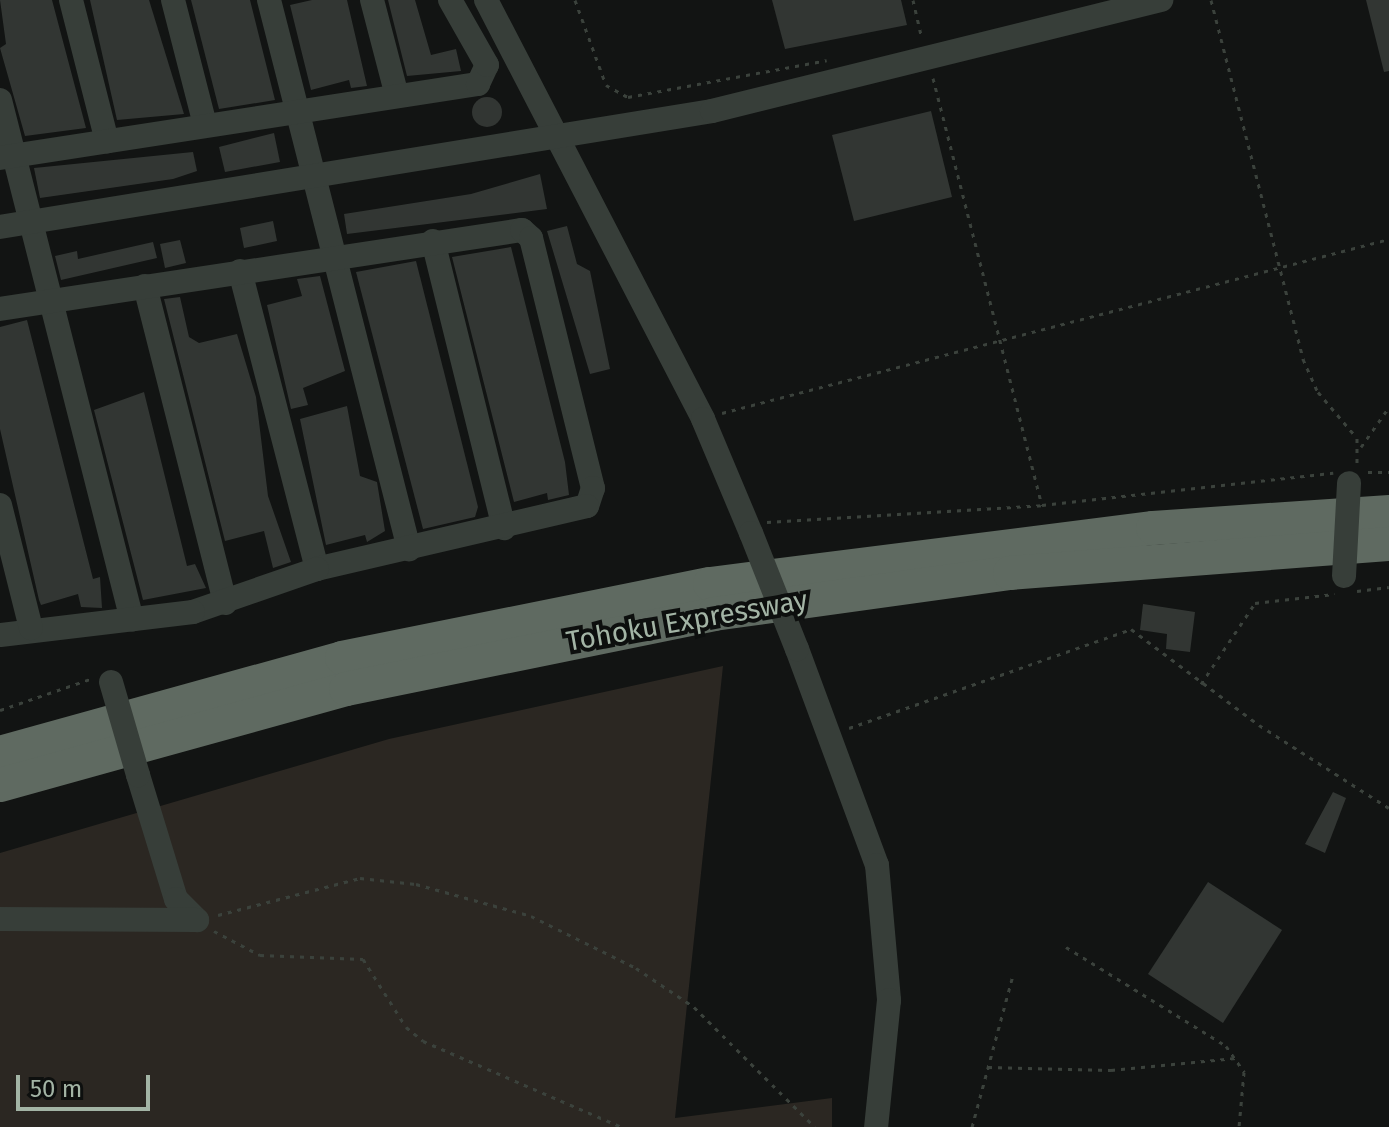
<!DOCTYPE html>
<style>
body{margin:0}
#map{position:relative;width:1389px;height:1127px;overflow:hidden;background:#121413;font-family:"Fira Sans",sans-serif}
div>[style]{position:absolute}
.green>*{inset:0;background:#2b2722}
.building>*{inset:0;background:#323633}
.round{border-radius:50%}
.path>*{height:3px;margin-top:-1.5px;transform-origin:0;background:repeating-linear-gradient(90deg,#3b423c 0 4px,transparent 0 10px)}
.minor>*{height:24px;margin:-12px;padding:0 12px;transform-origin:12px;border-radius:12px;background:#373e39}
.highway>*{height:34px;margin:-17px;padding:0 17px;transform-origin:17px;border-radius:17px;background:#5f6a61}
.minor-bridge>*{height:24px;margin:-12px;padding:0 12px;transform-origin:12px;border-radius:12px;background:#373e39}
span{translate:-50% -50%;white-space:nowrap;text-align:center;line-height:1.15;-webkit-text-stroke:8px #0d0f0e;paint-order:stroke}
.street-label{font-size:28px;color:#a3b4a5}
.scale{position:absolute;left:16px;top:1075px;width:134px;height:36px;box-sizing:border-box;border:4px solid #a3b4a5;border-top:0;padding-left:10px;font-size:24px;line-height:28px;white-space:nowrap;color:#a3b4a5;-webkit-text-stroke:6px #0d0f0e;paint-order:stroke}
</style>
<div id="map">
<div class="green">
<i style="clip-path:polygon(723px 666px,675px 1118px,832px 1098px,832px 1127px,0 1127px,0 853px,389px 739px)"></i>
</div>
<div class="building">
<i style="clip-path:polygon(0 0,52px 0,86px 128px,25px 136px,0 48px,6px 44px)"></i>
<i style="clip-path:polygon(90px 0,149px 0,184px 114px,117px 120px)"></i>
<i style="clip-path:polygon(191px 0,250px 0,275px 100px,219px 109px)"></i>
<i style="clip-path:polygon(312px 0,347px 0,367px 86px,351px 88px,349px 80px,311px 90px,290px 5px)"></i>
<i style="clip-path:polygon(388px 0,415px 0,431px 55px,456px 49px,461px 71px,407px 76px)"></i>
<i style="clip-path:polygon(772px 0,901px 0,907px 25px,785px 49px)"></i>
<i style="clip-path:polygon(1366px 0,1389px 0,1389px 71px,1384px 72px)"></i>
<i class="round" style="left:472px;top:97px;width:30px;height:30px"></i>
<i style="clip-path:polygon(931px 111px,952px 197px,854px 221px,832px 135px)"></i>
<i style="clip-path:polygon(274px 133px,280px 162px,225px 172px,219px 147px)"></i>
<i style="clip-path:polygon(193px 152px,197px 171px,173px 179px,40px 198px,34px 168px)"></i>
<i style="clip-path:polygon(540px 174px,547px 209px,347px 234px,344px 214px,471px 194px)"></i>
<i style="clip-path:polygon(273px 221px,277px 241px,244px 248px,240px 228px)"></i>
<i style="clip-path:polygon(567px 226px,577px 264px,590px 271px,610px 369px,590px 374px,547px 231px)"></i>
<i style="clip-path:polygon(180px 240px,186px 263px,165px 268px,160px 244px)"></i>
<i style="clip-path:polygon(153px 242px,157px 258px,61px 280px,55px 256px,77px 251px,78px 259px)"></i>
<i style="clip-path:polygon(511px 247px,565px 462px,569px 495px,548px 500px,547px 493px,514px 502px,452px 257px)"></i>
<i style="clip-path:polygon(416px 261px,478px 507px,475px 517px,423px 529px,356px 272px)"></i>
<i style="clip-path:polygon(320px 276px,345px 371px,303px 388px,308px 405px,291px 409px,267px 305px,302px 296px,297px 279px)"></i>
<i style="clip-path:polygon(180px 297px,189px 337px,199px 343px,237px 334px,256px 397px,268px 496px,291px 562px,273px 568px,264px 531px,225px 541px,164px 299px)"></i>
<i style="clip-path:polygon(27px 320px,93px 579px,100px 577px,102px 608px,81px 607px,78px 594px,41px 605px,39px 600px,0 429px,0 327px)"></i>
<i style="clip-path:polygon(144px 392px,187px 566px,195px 564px,206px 588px,143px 600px,94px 410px)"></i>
<i style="clip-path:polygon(347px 406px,360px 476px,377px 482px,385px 531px,367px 542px,365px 535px,326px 545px,300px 419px)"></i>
<i style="clip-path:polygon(1143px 604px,1195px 612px,1190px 652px,1166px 649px,1167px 634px,1140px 630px)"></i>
<i style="clip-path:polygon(1333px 792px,1346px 798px,1325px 853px,1305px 844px)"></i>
<i style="clip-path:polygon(1208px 882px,1282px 930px,1223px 1023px,1148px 974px)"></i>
</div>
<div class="path">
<i style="left:575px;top:0;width:90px;rotate:70deg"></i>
<i style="left:606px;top:85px;width:25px;rotate:29deg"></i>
<i style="left:628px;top:97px;width:202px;rotate:-10.5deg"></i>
<i style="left:913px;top:0;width:37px;rotate:77deg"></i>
<i style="left:1211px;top:0;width:371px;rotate:75.6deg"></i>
<i style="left:1303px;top:359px;width:36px;rotate:66deg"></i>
<i style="left:1318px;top:392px;width:60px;rotate:49.7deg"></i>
<i style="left:1357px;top:438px;width:27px;rotate:90deg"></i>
<i style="left:933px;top:78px;width:441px;rotate:75.7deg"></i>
<i style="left:722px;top:413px;width:689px;rotate:-14.62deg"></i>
<i style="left:1361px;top:447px;width:49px;rotate:-55deg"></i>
<i style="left:1368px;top:472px;width:21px"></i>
<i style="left:767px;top:522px;width:276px;rotate:-3.5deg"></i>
<i style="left:1042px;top:505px;width:293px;rotate:-6.3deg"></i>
<i style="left:1357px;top:591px;width:32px;rotate:-7deg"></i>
<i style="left:1201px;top:684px;width:97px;rotate:-56.3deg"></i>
<i style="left:1255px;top:603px;width:80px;rotate:-6.5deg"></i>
<i style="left:0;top:710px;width:95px;rotate:-19deg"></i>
<i style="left:849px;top:728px;width:299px;rotate:-19.3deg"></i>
<i style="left:1131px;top:629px;width:160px;rotate:36.9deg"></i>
<i style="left:1259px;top:725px;width:154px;rotate:32.6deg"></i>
<i style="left:218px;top:915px;width:147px;rotate:-14.6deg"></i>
<i style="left:360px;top:878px;width:56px;rotate:6.1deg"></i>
<i style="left:416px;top:884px;width:119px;rotate:15.5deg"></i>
<i style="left:531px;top:916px;width:117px;rotate:26.3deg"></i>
<i style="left:636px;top:968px;width:70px;rotate:33.9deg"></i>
<i style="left:694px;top:1007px;width:170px;rotate:44.8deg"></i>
<i style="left:214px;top:931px;width:52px;rotate:27.6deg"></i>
<i style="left:260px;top:955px;width:103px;rotate:2.2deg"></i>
<i style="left:363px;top:959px;width:80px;rotate:57.7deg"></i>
<i style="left:406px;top:1027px;width:22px;rotate:39deg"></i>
<i style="left:423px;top:1041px;width:217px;rotate:23.4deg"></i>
<i style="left:1066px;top:947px;width:188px;rotate:31.7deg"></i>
<i style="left:1226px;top:1046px;width:32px;rotate:55deg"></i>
<i style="left:1244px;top:1072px;width:55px;rotate:95.2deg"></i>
<i style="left:988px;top:1067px;width:123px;rotate:1.4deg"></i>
<i style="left:1111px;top:1070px;width:125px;rotate:-5.5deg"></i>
<i style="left:972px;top:1127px;width:157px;rotate:-74.9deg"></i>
</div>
<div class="minor">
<i style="left:71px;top:0;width:146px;rotate:75.7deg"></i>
<i style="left:173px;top:0;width:129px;rotate:75.6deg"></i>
<i style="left:269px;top:0;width:567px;rotate:75.69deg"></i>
<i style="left:372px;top:0;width:99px;rotate:75.4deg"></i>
<i style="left:486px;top:0;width:472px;rotate:62.6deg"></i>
<i style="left:703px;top:419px;width:124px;rotate:67.2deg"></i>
<i style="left:0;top:100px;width:536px;rotate:75.76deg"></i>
<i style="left:0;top:158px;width:484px;rotate:-8.8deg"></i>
<i style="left:478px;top:84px;width:21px;rotate:-65deg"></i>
<i style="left:487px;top:65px;width:75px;rotate:-119.6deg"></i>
<i style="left:0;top:227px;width:721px;rotate:-9.25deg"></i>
<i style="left:712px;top:111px;width:463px;rotate:-13.9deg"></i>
<i style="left:433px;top:241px;width:296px;rotate:76.1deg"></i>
<i style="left:240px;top:271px;width:308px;rotate:75.5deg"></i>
<i style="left:145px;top:286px;width:327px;rotate:75.8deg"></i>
<i style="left:0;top:309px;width:528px;rotate:-8.61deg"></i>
<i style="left:522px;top:230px;width:12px;rotate:42deg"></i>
<i style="left:531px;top:238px;width:258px;rotate:76.1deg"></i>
<i style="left:593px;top:488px;width:19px;rotate:108deg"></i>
<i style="left:587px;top:506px;width:277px;rotate:166.9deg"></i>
<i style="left:317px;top:569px;width:131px;rotate:160.9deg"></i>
<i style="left:193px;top:612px;width:194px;rotate:173.2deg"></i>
<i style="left:0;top:505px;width:127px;rotate:75.9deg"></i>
<i style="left:797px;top:649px;width:230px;rotate:69.7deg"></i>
<i style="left:877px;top:865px;width:136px;rotate:84.9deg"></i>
<i style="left:889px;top:1000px;width:128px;rotate:95.8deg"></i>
<i style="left:138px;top:775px;width:130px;rotate:73deg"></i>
<i style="left:176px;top:899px;width:30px;rotate:45deg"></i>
<i style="left:0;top:919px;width:197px;rotate:0.3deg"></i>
</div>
<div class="highway">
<i style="left:0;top:753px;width:355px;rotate:-15.5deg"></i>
<i style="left:342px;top:658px;width:375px;rotate:-11.4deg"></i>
<i style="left:710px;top:584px;width:447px;rotate:-7.2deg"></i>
<i style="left:1153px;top:528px;width:237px;rotate:-3.9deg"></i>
<i style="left:0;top:785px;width:359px;rotate:-15.5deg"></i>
<i style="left:346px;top:689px;width:376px;rotate:-11.5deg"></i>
<i style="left:714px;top:614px;width:299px;rotate:-7.9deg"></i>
<i style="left:1010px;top:573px;width:380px;rotate:-4.4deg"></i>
</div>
<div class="minor-bridge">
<i style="left:751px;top:533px;width:125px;rotate:68.4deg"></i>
<i style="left:1344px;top:576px;width:93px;rotate:-86.9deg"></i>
<i style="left:111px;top:682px;width:97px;rotate:73.8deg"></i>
</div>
<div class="street-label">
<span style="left:687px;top:621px;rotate:-10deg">Tohoku Expressway</span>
</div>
<div class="scale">50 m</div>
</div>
